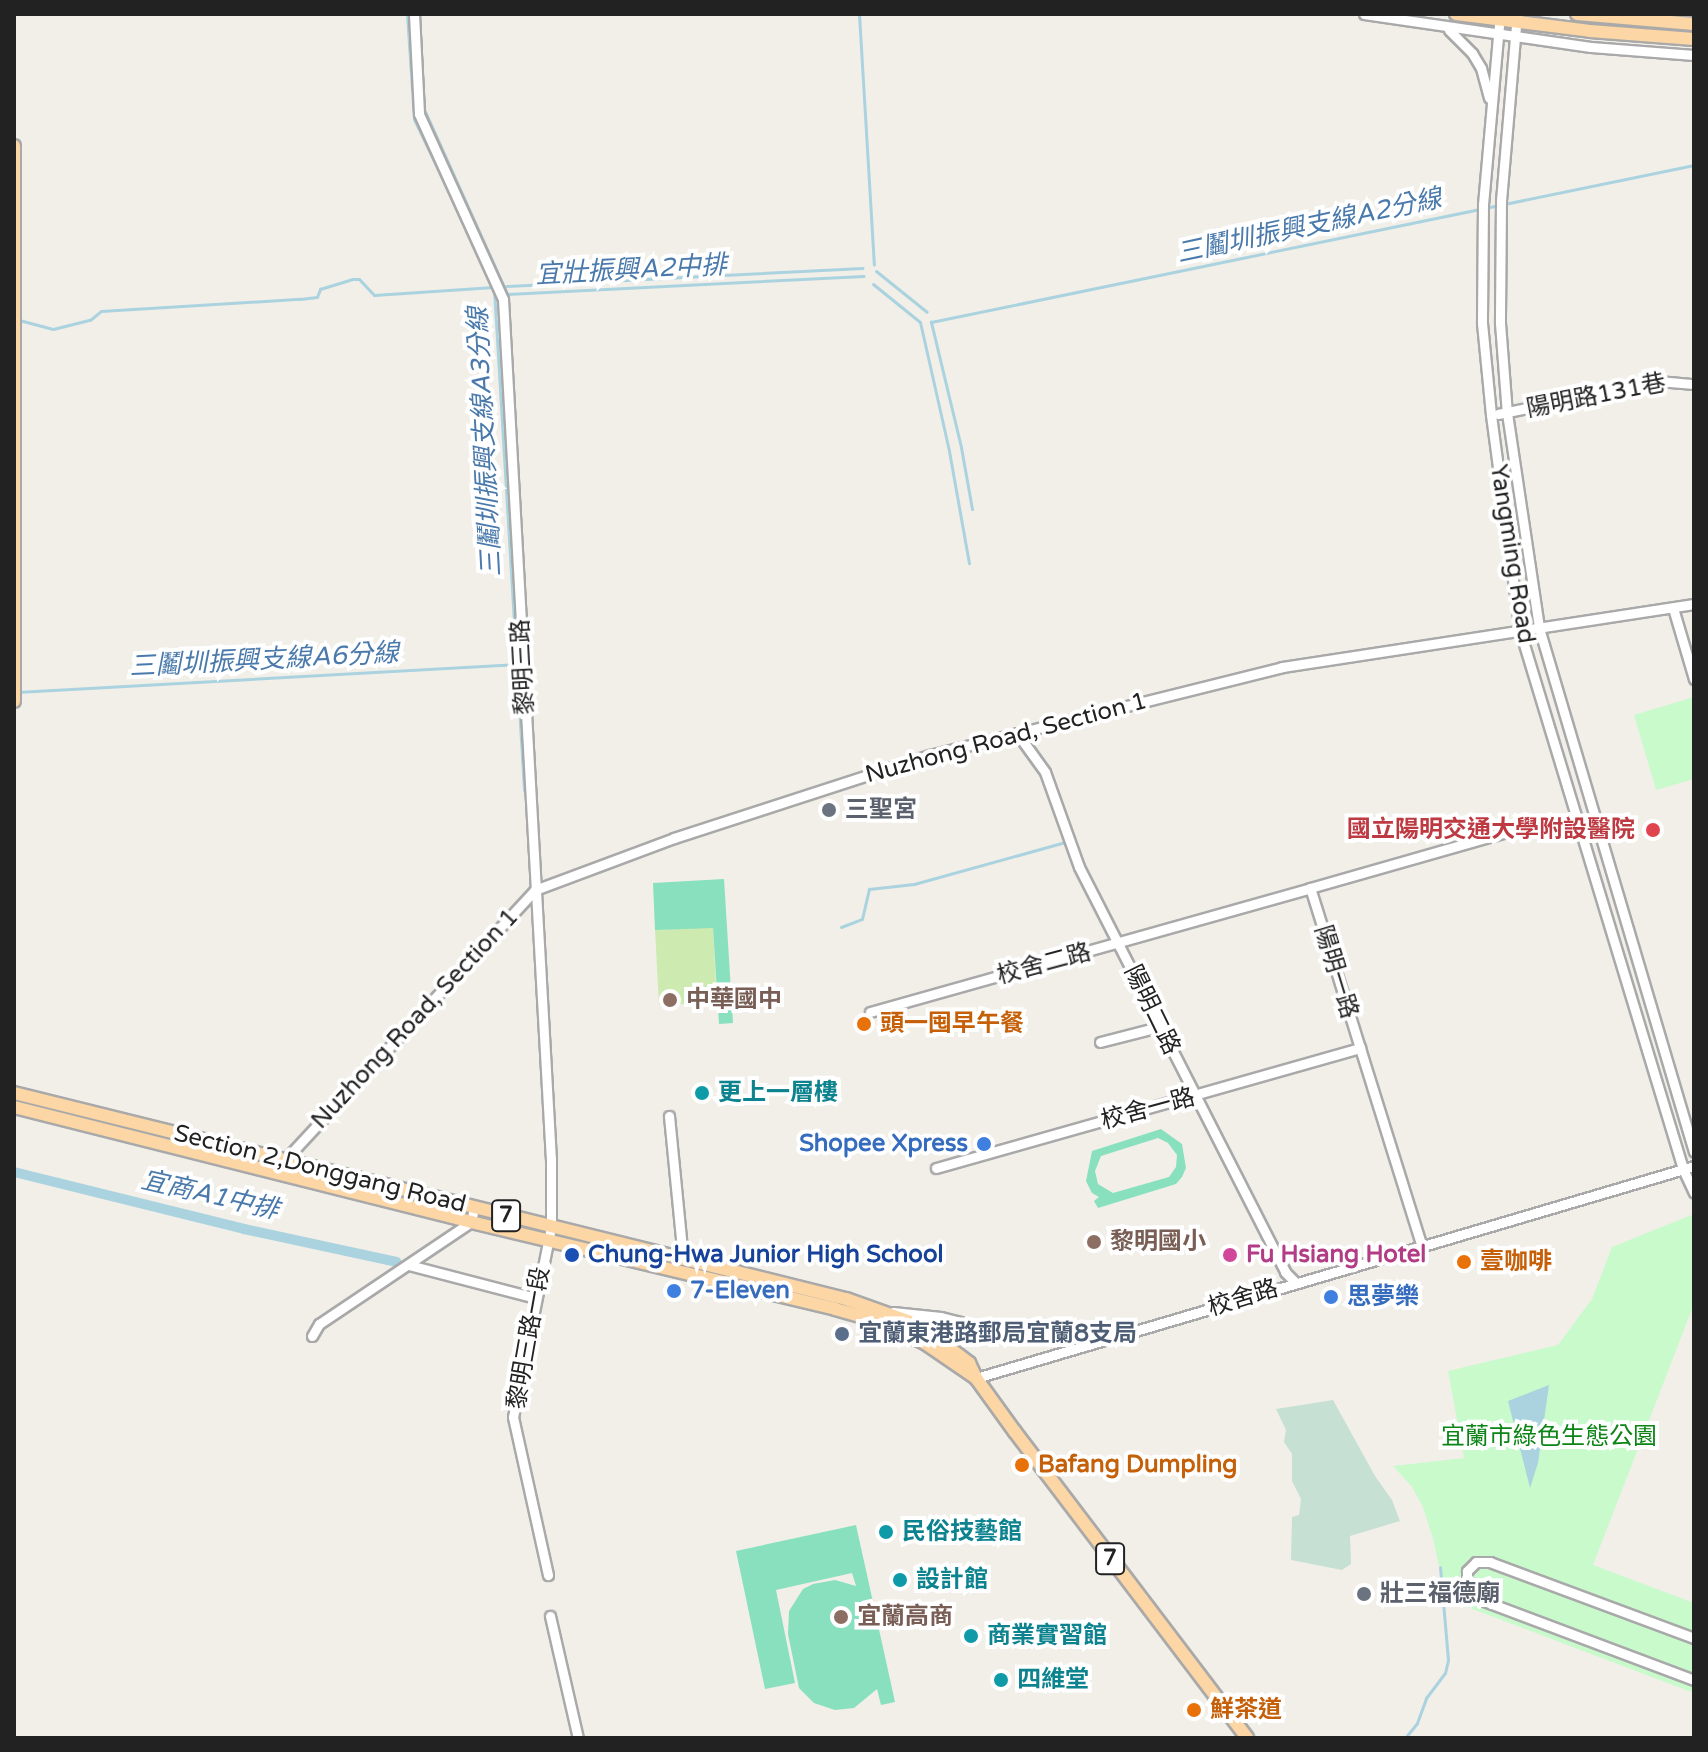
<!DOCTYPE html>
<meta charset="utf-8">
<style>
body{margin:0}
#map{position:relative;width:1708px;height:1752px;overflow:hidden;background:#f2efe9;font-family:"Varela Round","Noto Sans TC",sans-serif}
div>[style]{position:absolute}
.grass>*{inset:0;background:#cdebb0}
.wetland>*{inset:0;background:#c6e0d4}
.park>*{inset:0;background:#c8facc}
.pitch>*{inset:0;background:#88e0be}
.water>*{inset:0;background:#aad3df}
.stream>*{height:3px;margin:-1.5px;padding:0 1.5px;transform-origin:1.5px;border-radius:1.5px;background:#aad3df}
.canal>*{height:10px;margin:-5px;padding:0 5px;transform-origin:5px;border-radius:5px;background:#aad3df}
.roads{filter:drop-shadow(2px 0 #a9a9a9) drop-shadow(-2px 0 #a9a9a9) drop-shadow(0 2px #a9a9a9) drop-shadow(0 -2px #a9a9a9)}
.minor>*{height:9px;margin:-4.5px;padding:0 4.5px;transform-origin:4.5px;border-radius:4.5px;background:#fff}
.major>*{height:12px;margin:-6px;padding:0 6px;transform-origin:6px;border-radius:6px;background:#fcd6a4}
.dots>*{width:22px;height:22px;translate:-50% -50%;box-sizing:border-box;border:4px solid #fff;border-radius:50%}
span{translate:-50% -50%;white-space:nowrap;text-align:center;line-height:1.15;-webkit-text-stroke:8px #fff;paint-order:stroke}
.shield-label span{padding:2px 6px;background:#fff;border:2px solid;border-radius:6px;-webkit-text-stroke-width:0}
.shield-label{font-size:22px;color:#222;font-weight:700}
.street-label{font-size:24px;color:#222}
.worship-label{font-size:24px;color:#5b616d;font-weight:700}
.left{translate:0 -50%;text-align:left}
.health-label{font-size:24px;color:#be3a42;font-weight:700}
.right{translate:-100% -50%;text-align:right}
.education-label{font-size:24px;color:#785e54;font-weight:700}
.food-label{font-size:24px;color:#c56008;font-weight:700}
.culture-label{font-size:24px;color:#0d838f;font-weight:700}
.shop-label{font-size:24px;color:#366cbe;font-weight:700}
.transit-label{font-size:24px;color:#164399;font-weight:700}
.hotel-label{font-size:24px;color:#b23c85;font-weight:700}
.service-label{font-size:24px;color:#4e5e75;font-weight:700}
.park-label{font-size:24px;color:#0c8416}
.water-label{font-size:26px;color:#4a7aab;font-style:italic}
.frame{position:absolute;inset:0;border:16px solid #222;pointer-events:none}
</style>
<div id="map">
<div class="grass">
<i style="clip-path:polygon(713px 927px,717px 1003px,659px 1005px,655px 930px)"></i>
</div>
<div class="wetland">
<i style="clip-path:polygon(1333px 1400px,1375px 1476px,1392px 1500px,1400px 1521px,1350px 1536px,1351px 1564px,1342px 1570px,1291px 1560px,1292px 1517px,1299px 1515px,1301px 1499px,1292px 1481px,1292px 1454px,1284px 1442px,1286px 1430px,1276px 1409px)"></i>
</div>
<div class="park">
<i style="clip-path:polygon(1694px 697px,1694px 779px,1656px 790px,1634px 715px)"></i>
<i style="clip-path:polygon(1694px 1214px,1694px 1304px,1593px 1565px,1694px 1603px,1694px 1693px,1446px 1599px,1433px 1538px,1422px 1505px,1412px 1487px,1393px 1466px,1464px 1458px,1448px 1371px,1558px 1345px,1592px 1299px,1612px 1247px)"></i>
</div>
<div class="pitch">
<i style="clip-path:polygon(724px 879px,733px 1023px,719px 1024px,713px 928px,655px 930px,653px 883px)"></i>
<i style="clip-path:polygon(evenodd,1161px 1129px,1182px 1144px,1186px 1168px,1182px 1177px,1176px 1184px,1098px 1208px,1094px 1201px,1099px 1197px,1092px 1193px,1086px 1181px,1092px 1151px,1161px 1129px,1158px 1138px,1168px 1143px,1177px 1155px,1176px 1167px,1169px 1177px,1113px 1193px,1098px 1184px,1095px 1171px,1101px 1156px,1158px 1138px)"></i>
<i style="clip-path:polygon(856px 1525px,895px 1702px,881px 1705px,877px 1689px,854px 1708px,835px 1710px,814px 1703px,799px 1688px,788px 1634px,789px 1611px,803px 1589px,813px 1584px,835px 1580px,856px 1586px,852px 1573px,776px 1590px,795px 1683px,765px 1689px,736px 1551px)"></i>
</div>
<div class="water">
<i style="clip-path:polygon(1549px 1385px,1538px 1463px,1530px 1488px,1508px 1401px)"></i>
</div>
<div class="stream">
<i style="left:407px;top:14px;width:105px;rotate:86.2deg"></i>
<i style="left:414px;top:119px;width:112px;rotate:64.6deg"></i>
<i style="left:419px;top:14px;width:95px;rotate:87deg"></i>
<i style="left:424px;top:109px;width:203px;rotate:65.8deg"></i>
<i style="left:507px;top:294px;width:357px;rotate:-2.9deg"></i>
<i style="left:859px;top:14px;width:251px;rotate:86.6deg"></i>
<i style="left:876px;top:271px;width:65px;rotate:38.8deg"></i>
<i style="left:873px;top:284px;width:60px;rotate:39deg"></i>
<i style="left:920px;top:322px;width:132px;rotate:77.3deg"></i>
<i style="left:949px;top:451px;width:114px;rotate:79.9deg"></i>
<i style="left:506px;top:286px;width:357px;rotate:-2.9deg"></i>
<i style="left:494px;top:289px;width:502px;rotate:86.57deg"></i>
<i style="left:19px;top:320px;width:35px;rotate:15deg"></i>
<i style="left:53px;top:329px;width:38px;rotate:-14deg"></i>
<i style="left:90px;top:320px;width:14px;rotate:-39deg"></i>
<i style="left:101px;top:311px;width:199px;rotate:-3.5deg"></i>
<i style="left:300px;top:299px;width:17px;rotate:-7deg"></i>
<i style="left:317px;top:297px;width:9px;rotate:-69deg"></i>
<i style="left:320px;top:289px;width:34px;rotate:-17deg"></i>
<i style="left:353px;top:279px;width:6px"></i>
<i style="left:359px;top:279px;width:22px;rotate:47deg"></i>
<i style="left:374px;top:295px;width:120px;rotate:-3.8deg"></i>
<i style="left:972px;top:509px;width:63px;rotate:-100.1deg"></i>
<i style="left:961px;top:447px;width:129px;rotate:-103.5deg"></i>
<i style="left:931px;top:322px;width:779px;rotate:-11.63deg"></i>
<i style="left:17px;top:692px;width:500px;rotate:-3.2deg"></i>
<i style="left:841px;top:927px;width:22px;rotate:-21deg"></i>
<i style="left:862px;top:919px;width:31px;rotate:-77deg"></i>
<i style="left:869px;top:889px;width:45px;rotate:-6.3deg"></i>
<i style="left:914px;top:884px;width:157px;rotate:-15.5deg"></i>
<i style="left:1405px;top:1738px;width:19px;rotate:-51deg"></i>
<i style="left:1417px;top:1723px;width:27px;rotate:-70deg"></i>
<i style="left:1426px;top:1698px;width:31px;rotate:-53deg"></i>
<i style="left:1445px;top:1673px;width:13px;rotate:-77deg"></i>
<i style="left:1448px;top:1660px;width:93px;rotate:-94.9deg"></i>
</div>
<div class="canal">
<i style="left:14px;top:1172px;width:237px;rotate:13.9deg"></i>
<i style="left:244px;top:1229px;width:156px;rotate:12.2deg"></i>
</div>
<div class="roads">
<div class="minor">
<i style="left:414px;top:14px;width:100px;rotate:87.1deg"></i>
<i style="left:419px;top:114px;width:203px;rotate:65.6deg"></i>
<i style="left:503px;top:299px;width:861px;rotate:86.81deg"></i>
<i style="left:551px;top:1159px;width:68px;rotate:90deg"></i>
<i style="left:551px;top:1227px;width:194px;rotate:101.3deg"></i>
<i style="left:513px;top:1417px;width:162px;rotate:77.5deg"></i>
<i style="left:1364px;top:14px;width:229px;rotate:8.3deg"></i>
<i style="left:1591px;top:47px;width:103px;rotate:4.4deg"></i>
<i style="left:1500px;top:14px;width:191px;rotate:95.1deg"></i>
<i style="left:1483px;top:204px;width:119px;rotate:90.5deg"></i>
<i style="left:1482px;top:323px;width:92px;rotate:84.4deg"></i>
<i style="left:1491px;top:415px;width:218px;rotate:82.4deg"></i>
<i style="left:1520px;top:631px;width:562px;rotate:73.14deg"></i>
<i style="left:1683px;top:1169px;width:26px;rotate:65deg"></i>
<i style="left:1517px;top:14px;width:188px;rotate:94.9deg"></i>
<i style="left:1501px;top:201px;width:122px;rotate:90.5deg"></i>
<i style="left:1500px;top:323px;width:90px;rotate:85.6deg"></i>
<i style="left:1507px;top:413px;width:217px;rotate:81.5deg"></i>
<i style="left:1539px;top:628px;width:546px;rotate:73.52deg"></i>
<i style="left:1449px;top:30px;width:33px;rotate:45deg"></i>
<i style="left:1472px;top:53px;width:17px;rotate:59deg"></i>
<i style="left:1481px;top:68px;width:31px;rotate:75deg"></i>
<i style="left:1498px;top:414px;width:163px;rotate:-11.7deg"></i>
<i style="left:1658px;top:381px;width:36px;rotate:5deg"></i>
<i style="left:1673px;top:608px;width:74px;rotate:73.5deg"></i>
<i style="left:1017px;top:733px;width:48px;rotate:54.3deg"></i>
<i style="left:1045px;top:772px;width:101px;rotate:70.3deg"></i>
<i style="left:1079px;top:867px;width:454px;rotate:63deg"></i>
<i style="left:1285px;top:1272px;width:14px;rotate:45deg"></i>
<i style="left:870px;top:1012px;width:457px;rotate:-15.7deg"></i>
<i style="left:1100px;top:1042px;width:61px;rotate:-14.3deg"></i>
<i style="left:669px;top:1116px;width:144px;rotate:84.4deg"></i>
<i style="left:283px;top:1162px;width:371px;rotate:-47.2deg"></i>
<i style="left:535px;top:890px;width:148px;rotate:-20.5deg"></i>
<i style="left:674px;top:838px;width:269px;rotate:-18deg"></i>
<i style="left:930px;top:755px;width:363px;rotate:-14deg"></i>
<i style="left:1282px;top:667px;width:417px;rotate:-8.7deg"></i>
<i style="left:936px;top:1168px;width:441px;rotate:-15.8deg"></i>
<i style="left:1422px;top:1247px;width:376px;rotate:-107.3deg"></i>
<i style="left:1310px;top:888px;width:201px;rotate:-15.9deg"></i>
<i style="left:409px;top:1265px;width:131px;rotate:14.6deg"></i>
<i style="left:893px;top:1312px;width:48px;rotate:5.9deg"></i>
<i style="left:941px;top:1317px;width:40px;rotate:14.4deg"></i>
<i style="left:312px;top:1336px;width:14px;rotate:-60deg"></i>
<i style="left:319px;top:1324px;width:183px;rotate:-33.9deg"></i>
<i style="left:471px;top:1222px;width:14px;rotate:-78deg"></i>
<i style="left:976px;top:1378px;width:749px;rotate:-16.45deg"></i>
<i style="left:550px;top:1616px;width:125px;rotate:77.1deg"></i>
<i style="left:1694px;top:1638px;width:218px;rotate:-159.6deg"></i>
<i style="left:1490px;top:1562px;width:14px;rotate:180deg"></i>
<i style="left:1476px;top:1562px;width:13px;rotate:135deg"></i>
<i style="left:1467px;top:1571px;width:16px;rotate:90deg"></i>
<i style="left:1467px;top:1587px;width:14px;rotate:51deg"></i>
<i style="left:1476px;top:1598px;width:233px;rotate:20.6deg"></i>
</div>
<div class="major">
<i style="left:1456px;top:14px;width:135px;rotate:7.2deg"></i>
<i style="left:1590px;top:31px;width:104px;rotate:4.4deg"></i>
<i style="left:1577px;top:14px;width:117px;rotate:4.9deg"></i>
<i style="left:14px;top:146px;width:555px;rotate:90deg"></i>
<i style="left:14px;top:1093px;width:857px;rotate:13.91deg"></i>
<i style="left:846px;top:1299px;width:77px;rotate:19.6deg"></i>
<i style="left:919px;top:1325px;width:63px;rotate:37.2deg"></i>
<i style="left:969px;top:1363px;width:17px;rotate:65deg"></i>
<i style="left:976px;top:1378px;width:67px;rotate:54.2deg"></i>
<i style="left:1015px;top:1432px;width:384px;rotate:52.8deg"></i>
<i style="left:14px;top:1107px;width:471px;rotate:14.1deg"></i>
<i style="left:471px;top:1222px;width:374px;rotate:13.4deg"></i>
<i style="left:835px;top:1309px;width:45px;rotate:15.6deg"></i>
<i style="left:878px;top:1321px;width:52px;rotate:25.1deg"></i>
<i style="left:925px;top:1343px;width:62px;rotate:34.5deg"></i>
</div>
</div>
<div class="dots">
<i style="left:829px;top:810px;background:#6b7280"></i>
<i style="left:1653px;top:830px;background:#e0444e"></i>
<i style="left:670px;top:1000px;background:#8d6e63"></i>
<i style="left:864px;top:1024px;background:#e8710a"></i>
<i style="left:702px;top:1093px;background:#0f9aa8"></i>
<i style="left:984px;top:1144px;background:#3f7fe0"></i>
<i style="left:1094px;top:1242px;background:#8d6e63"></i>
<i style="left:572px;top:1255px;background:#1a4fb4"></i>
<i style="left:1230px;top:1255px;background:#d1479c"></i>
<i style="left:1464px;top:1262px;background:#e8710a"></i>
<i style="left:674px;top:1291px;background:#3f7fe0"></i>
<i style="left:1331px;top:1297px;background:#3f7fe0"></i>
<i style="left:842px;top:1334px;background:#5c6f8a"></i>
<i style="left:1022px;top:1465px;background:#e8710a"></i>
<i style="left:886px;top:1532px;background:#0f9aa8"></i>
<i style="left:900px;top:1580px;background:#0f9aa8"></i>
<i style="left:1364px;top:1594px;background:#6b7280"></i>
<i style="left:841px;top:1617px;background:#8d6e63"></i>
<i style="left:971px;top:1636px;background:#0f9aa8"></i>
<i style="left:1001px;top:1680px;background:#0f9aa8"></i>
<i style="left:1194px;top:1710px;background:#e8710a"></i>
</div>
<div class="shield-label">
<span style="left:506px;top:1216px">7</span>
<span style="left:1110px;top:1559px">7</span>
</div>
<div class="street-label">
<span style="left:1596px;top:396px;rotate:-11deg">陽明路131巷</span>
<span style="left:1512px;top:554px;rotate:81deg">Yangming Road</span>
<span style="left:523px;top:667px;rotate:-93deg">黎明三路</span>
<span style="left:1006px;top:738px;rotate:-15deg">Nuzhong Road, Section 1</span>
<span style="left:1044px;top:964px;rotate:-15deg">校舍二路</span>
<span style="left:1336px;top:972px;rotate:73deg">陽明一路</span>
<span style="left:1152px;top:1010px;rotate:64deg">陽明二路</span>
<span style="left:415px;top:1019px;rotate:-47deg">Nuzhong Road, Section 1</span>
<span style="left:1148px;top:1109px;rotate:-15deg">校舍一路</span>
<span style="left:320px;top:1169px;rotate:14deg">Section 2,Donggang Road</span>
<span style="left:1243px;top:1298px;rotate:-17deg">校舍路</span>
<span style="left:529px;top:1338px;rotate:-80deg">黎明三路一段</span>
</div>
<div class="worship-label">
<span class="left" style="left:845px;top:810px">三聖宮</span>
<span class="left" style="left:1380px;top:1594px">壯三福德廟</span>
</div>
<div class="health-label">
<span class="right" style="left:1635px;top:830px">國立陽明交通大學附設醫院</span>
</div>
<div class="education-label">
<span class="left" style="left:686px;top:1000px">中華國中</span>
<span class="left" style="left:1110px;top:1242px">黎明國小</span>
<span class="left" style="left:857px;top:1617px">宜蘭高商</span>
</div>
<div class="food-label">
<span class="left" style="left:880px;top:1024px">頭一囤早午餐</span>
<span class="left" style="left:1480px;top:1262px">壹咖啡</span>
<span class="left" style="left:1038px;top:1465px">Bafang Dumpling</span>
<span class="left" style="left:1210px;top:1710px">鮮茶道</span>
</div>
<div class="culture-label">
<span class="left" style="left:718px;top:1093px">更上一層樓</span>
<span class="left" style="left:902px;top:1532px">民俗技藝館</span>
<span class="left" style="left:916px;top:1580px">設計館</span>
<span class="left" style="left:987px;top:1636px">商業實習館</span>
<span class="left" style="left:1017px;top:1680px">四維堂</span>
</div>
<div class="shop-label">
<span class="right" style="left:968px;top:1144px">Shopee Xpress</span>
<span class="left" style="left:690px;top:1291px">7-Eleven</span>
<span class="left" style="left:1347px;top:1297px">思夢樂</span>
</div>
<div class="transit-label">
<span class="left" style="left:588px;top:1255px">Chung-Hwa Junior High School</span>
</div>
<div class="hotel-label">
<span class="left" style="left:1246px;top:1255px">Fu Hsiang Hotel</span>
</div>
<div class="service-label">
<span class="left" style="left:858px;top:1334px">宜蘭東港路郵局宜蘭8支局</span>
</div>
<div class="park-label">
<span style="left:1549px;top:1437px">宜蘭市綠色生態公園</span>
</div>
<div class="water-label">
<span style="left:1309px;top:226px;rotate:-12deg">三鬮圳振興支線A2分線</span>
<span style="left:631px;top:270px;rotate:-3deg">宜壯振興A2中排</span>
<span style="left:485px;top:442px;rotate:-93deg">三鬮圳振興支線A3分線</span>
<span style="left:264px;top:660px;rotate:-3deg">三鬮圳振興支線A6分線</span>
<span style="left:210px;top:1195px;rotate:13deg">宜商A1中排</span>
</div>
<div class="frame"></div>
</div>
